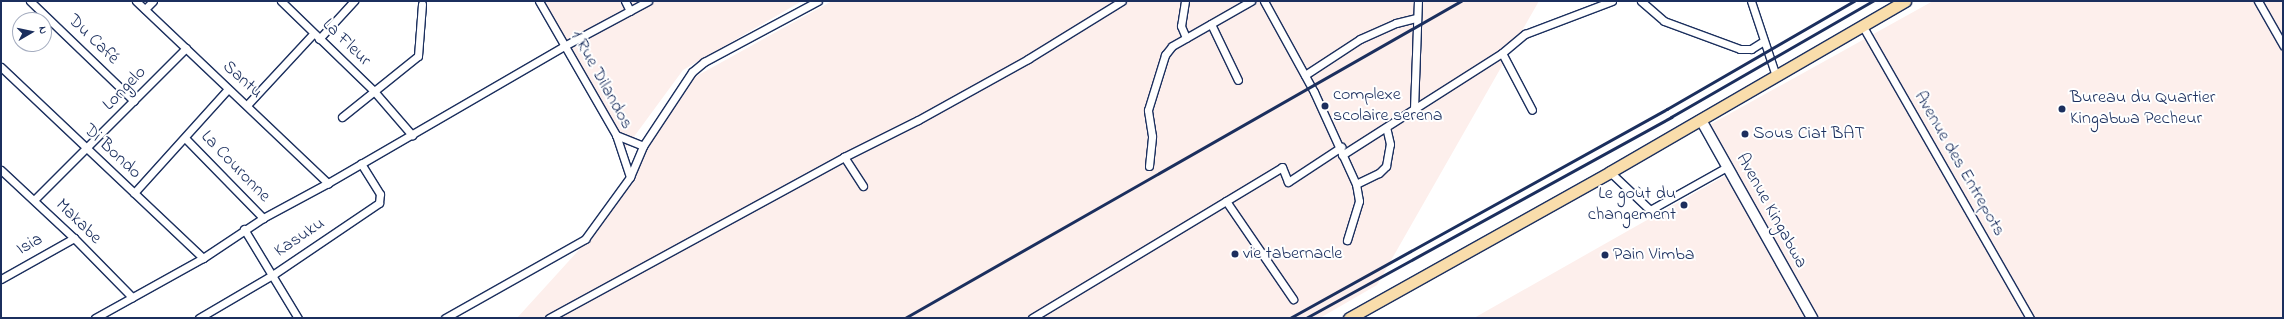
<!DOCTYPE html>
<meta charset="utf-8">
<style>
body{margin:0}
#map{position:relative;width:2284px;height:319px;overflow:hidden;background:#fff;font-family:"Indie Flower",sans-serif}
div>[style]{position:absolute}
.built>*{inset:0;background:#fdefec}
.roads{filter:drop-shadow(1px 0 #1b2f5e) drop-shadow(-1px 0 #1b2f5e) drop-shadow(0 1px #1b2f5e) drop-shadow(0 -1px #1b2f5e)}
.street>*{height:7px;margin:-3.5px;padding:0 3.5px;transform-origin:3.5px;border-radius:3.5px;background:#fff}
.secondary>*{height:10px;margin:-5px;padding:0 5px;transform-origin:5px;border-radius:5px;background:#fff}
.primary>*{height:11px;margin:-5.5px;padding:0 5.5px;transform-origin:5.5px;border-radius:5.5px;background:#f9ddab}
.rail>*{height:2.5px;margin:-1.25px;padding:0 1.25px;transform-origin:1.25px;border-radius:1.25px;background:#1b2f5e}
.dots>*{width:11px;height:11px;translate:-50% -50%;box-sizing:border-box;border:2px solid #fff;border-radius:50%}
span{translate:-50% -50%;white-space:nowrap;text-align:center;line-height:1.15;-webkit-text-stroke:4px #fff;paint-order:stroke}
.street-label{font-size:18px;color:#1b2f5e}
.poi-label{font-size:18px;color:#1b2f5e}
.left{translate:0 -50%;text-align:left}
.right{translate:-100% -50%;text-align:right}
.frame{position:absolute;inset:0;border:2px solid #1b2f5e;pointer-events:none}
.north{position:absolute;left:12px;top:12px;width:40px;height:40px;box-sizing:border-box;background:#fff;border:1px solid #a4acbf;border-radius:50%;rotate:81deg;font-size:11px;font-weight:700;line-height:16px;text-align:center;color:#1b2f5e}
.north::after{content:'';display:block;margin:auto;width:14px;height:18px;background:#1b2f5e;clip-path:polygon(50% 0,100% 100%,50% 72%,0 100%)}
</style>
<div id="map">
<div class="built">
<i style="clip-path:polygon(540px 1px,802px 1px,683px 70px,622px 153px)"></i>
<i style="clip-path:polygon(832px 1px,1539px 1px,1377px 285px,1320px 318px,517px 318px,587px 241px,693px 78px)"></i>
<i style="clip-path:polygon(1933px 1px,2283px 1px,2283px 318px,1474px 318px,1730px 173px,1704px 128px)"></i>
</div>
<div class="roads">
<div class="street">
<i style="left:30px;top:1px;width:144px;rotate:43.9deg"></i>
<i style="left:136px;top:1px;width:265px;rotate:43.5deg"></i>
<i style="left:281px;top:1px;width:128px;rotate:44.1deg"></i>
<i style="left:373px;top:90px;width:60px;rotate:49.1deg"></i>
<i style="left:539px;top:1px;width:155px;rotate:60.1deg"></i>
<i style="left:616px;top:135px;width:44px;rotate:71.6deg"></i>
<i style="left:625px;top:1px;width:11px;rotate:63deg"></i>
<i style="left:1185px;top:1px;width:25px;rotate:99deg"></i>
<i style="left:1181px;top:26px;width:13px;rotate:67deg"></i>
<i style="left:1264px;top:1px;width:104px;rotate:61.2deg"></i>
<i style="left:1314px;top:92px;width:101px;rotate:65.5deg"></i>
<i style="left:1356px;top:184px;width:17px;rotate:80deg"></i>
<i style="left:1359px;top:201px;width:41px;rotate:107.1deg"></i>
<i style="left:1641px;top:1px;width:30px;rotate:41deg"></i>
<i style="left:1664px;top:21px;width:81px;rotate:20.2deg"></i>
<i style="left:1740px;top:49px;width:11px"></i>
<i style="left:1751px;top:49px;width:15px;rotate:-32deg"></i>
<i style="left:1751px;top:1px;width:79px;rotate:71.6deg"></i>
<i style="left:2258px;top:1px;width:51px;rotate:60.4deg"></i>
<i style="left:145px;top:9px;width:11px;rotate:-45deg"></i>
<i style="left:1211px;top:24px;width:62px;rotate:64.3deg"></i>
<i style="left:1862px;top:25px;width:338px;rotate:60.2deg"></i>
<i style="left:319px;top:39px;width:52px;rotate:-47.4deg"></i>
<i style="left:1502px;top:53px;width:30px;rotate:-40deg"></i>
<i style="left:1525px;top:34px;width:93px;rotate:-20.8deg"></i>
<i style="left:1px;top:67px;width:278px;rotate:43.4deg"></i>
<i style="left:1305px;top:75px;width:66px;rotate:-33.2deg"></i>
<i style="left:1360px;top:39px;width:39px;rotate:-24deg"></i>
<i style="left:1396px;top:23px;width:21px;rotate:-14deg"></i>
<i style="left:247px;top:105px;width:98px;rotate:-47.1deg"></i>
<i style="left:1414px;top:109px;width:104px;rotate:-32.5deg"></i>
<i style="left:1502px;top:53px;width:64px;rotate:62.2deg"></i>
<i style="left:342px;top:117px;width:97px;rotate:-38.8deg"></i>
<i style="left:418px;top:56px;width:52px;rotate:-85.6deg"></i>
<i style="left:616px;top:135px;width:29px;rotate:22deg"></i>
<i style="left:185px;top:138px;width:112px;rotate:45.7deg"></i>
<i style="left:1342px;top:155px;width:85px;rotate:-32.6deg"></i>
<i style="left:1414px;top:109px;width:108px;rotate:-87.9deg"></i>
<i style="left:1149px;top:166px;width:30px;rotate:-84deg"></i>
<i style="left:1152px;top:136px;width:26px;rotate:-99deg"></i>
<i style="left:1148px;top:110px;width:58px;rotate:-72.8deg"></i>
<i style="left:1165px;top:55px;width:11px;rotate:-52deg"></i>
<i style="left:1172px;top:46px;width:91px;rotate:-29.7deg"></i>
<i style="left:1px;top:170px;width:100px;rotate:43deg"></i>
<i style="left:74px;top:238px;width:83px;rotate:45.5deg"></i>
<i style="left:1610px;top:172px;width:55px;rotate:43.5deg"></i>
<i style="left:1650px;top:210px;width:88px;rotate:-29.2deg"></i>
<i style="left:1356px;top:184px;width:25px;rotate:-26deg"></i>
<i style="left:1379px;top:173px;width:10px;rotate:-45deg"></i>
<i style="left:1386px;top:166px;width:22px;rotate:-80deg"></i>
<i style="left:1390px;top:144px;width:17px;rotate:-103deg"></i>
<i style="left:863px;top:186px;width:35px;rotate:-123deg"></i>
<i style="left:844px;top:157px;width:83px;rotate:-26.6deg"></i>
<i style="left:918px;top:120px;width:126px;rotate:-29deg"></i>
<i style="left:1028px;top:59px;width:110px;rotate:-31.7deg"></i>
<i style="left:134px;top:193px;width:140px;rotate:-47.9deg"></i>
<i style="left:34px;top:200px;width:215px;rotate:-45deg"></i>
<i style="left:1226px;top:201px;width:119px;rotate:55.6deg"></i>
<i style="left:244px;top:229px;width:104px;rotate:58.8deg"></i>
<i style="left:1px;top:279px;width:84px;rotate:-29.3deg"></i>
<i style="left:95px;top:318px;width:124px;rotate:-29.1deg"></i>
<i style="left:203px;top:258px;width:72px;rotate:-33.7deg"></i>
<i style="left:263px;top:218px;width:74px;rotate:-28.3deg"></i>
<i style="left:328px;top:183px;width:275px;rotate:-30.1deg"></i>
<i style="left:566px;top:45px;width:93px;rotate:-28.2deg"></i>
<i style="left:199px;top:318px;width:87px;rotate:-30.4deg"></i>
<i style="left:274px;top:274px;width:127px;rotate:-34.1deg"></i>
<i style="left:379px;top:203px;width:9px;rotate:-84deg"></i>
<i style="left:380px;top:194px;width:36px;rotate:-122deg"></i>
<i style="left:445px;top:318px;width:161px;rotate:-29.4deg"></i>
<i style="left:585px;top:239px;width:77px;rotate:-54deg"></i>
<i style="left:630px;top:177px;width:34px;rotate:-67deg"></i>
<i style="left:643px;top:146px;width:89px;rotate:-56.5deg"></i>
<i style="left:692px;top:72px;width:16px;rotate:-40deg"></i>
<i style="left:704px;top:62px;width:129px;rotate:-28.2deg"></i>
<i style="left:549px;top:318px;width:336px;rotate:-28.6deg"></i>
<i style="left:1032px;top:318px;width:292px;rotate:-31.1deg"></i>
<i style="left:1282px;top:167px;width:16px;rotate:68deg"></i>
<i style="left:1288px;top:182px;width:64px;rotate:-33.4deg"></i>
</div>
<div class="secondary">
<i style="left:1701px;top:120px;width:227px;rotate:60.7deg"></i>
</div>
<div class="primary">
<i style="left:1349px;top:318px;width:299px;rotate:-29.2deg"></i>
<i style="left:1610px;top:172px;width:341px;rotate:-30.1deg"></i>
</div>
</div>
<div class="rail">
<i style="left:905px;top:318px;width:640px;rotate:-29.69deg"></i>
<i style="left:1290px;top:318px;width:431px;rotate:-29deg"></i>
<i style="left:1667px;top:109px;width:216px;rotate:-30deg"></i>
<i style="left:1306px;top:318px;width:417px;rotate:-28.8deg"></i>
<i style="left:1671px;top:117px;width:233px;rotate:-29.9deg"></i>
</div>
<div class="dots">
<i style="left:1325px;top:106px;background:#1b2f5e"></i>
<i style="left:2062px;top:109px;background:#1b2f5e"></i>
<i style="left:1745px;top:134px;background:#1b2f5e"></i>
<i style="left:1684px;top:205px;background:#1b2f5e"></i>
<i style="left:1235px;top:254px;background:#1b2f5e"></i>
<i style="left:1605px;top:255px;background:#1b2f5e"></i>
</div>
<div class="street-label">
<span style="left:93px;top:40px;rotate:44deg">Du Café</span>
<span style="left:346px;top:43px;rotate:44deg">La Fleur</span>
<span style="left:242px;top:80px;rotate:42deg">Santu</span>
<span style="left:601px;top:80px;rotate:61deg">1 Rue Dilandos</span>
<span style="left:125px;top:89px;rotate:-46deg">Longelo</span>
<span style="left:112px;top:152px;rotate:43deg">Di Bondo</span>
<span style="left:1959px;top:164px;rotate:60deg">Avenue des Entrepots</span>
<span style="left:235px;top:167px;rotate:46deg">La Couronne</span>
<span style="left:1771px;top:211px;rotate:61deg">Avenue Kingabwa</span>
<span style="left:78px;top:222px;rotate:44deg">Makabe</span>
<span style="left:300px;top:238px;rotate:-34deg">Kasuku</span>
<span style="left:30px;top:245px;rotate:-29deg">Isia</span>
</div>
<div class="poi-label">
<span class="left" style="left:1333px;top:106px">complexe<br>scolaire serena</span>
<span class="left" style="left:2070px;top:109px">Bureau du Quartier<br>Kingabwa Pecheur</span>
<span class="left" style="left:1753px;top:134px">Sous Ciat BAT</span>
<span class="right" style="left:1676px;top:205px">Le goùt du<br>changement</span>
<span class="left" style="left:1243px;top:254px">vie tabernacle</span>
<span class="left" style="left:1613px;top:255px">Pain Vimba</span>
</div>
<div class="frame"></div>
<div class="north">N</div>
</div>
